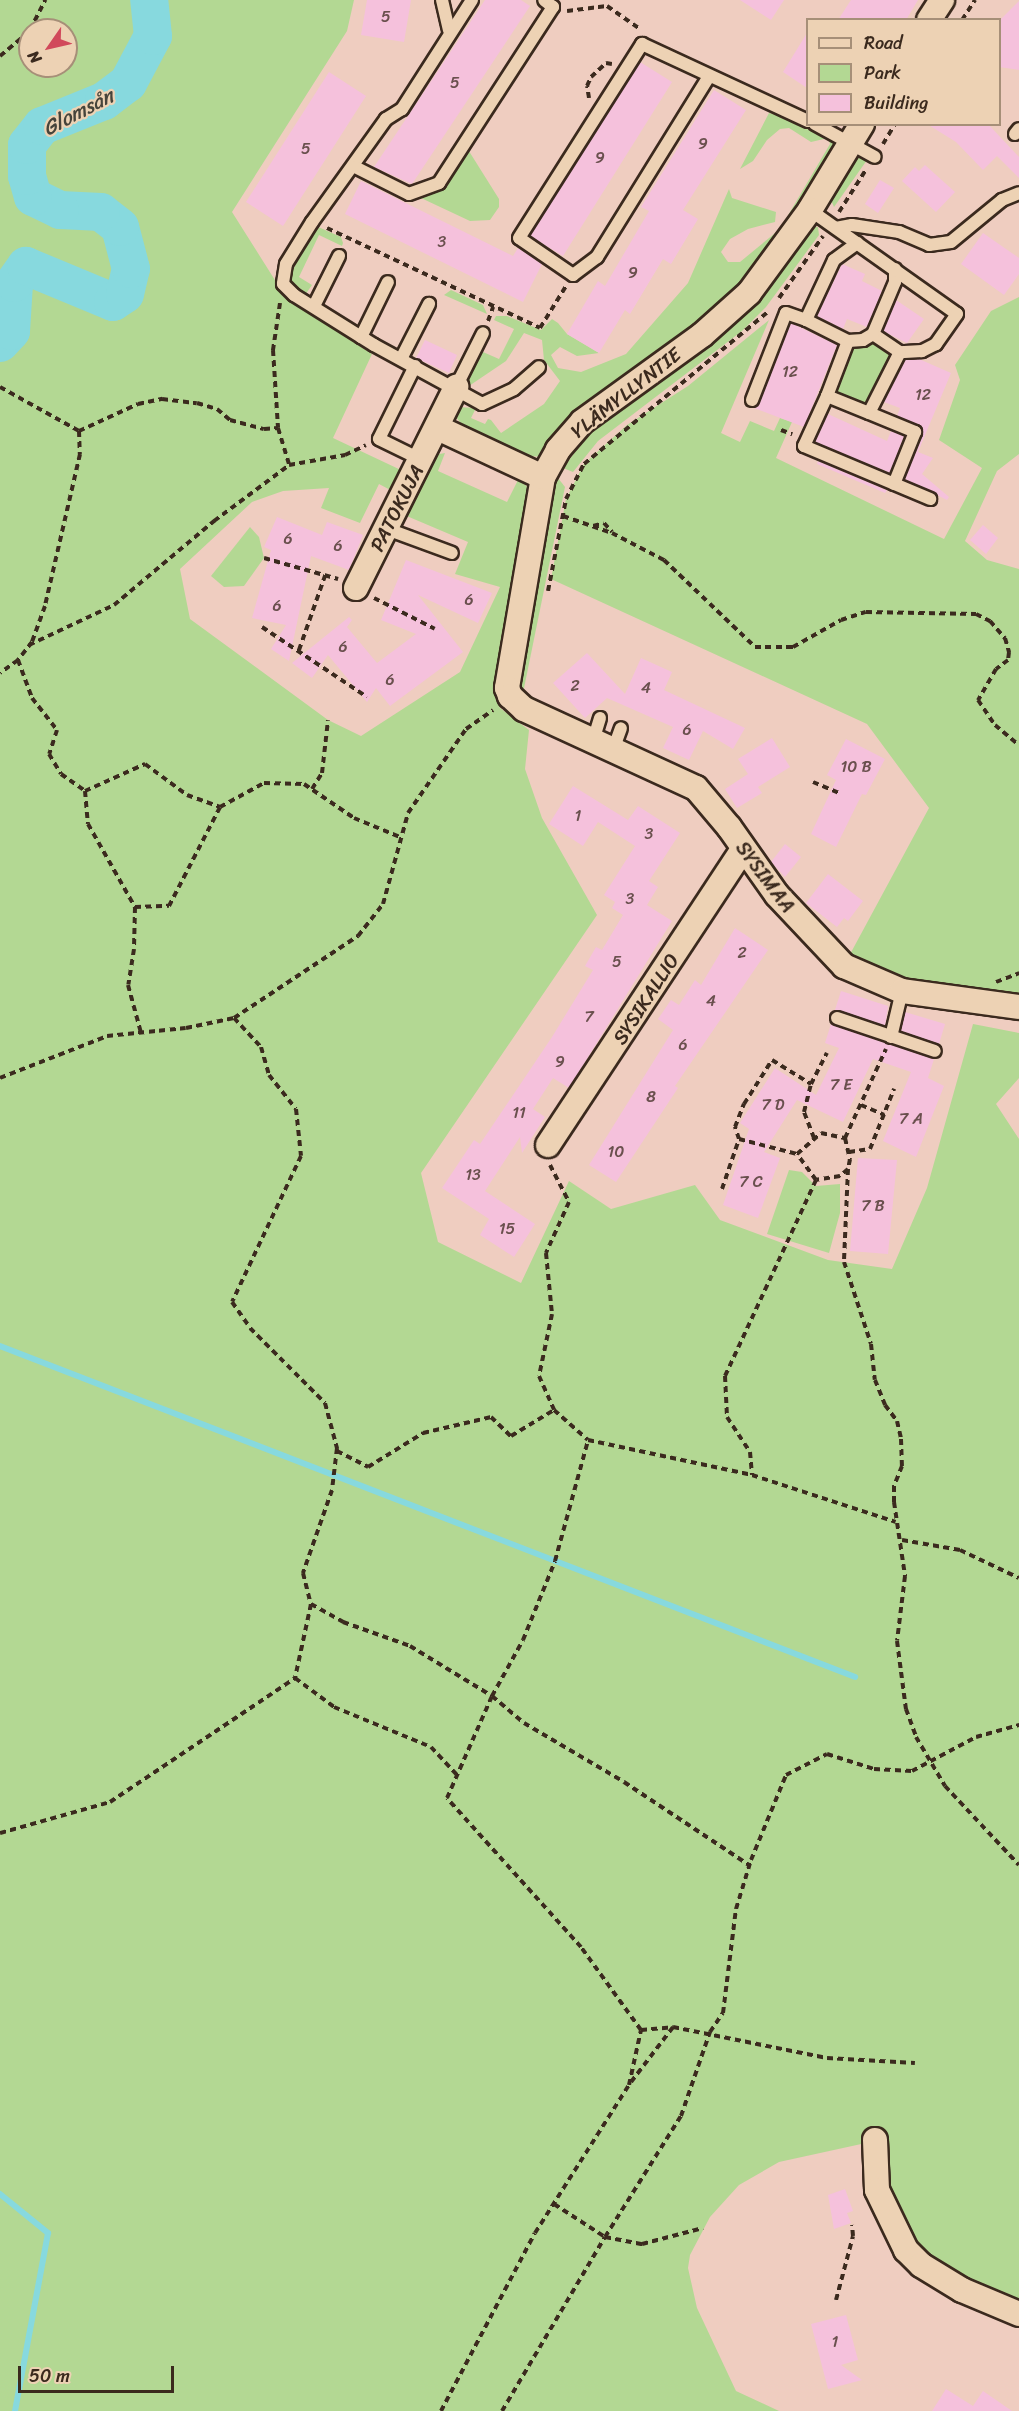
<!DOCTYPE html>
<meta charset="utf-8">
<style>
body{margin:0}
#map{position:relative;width:1019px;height:2411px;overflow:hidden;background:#efcdc0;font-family:Sriracha,sans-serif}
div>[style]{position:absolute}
.green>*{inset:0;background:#b3d893}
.stream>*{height:6px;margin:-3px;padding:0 3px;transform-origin:3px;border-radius:3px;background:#87d9de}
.river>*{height:38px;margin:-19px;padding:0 19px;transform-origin:19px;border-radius:19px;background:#87d9de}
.building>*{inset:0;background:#f5c1dc}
.path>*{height:4px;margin-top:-2px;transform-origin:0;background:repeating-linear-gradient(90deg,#3b2a1e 0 6px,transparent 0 10.5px)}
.roads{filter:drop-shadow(2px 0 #3b2a1e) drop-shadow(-2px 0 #3b2a1e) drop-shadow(0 2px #3b2a1e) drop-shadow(0 -2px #3b2a1e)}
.service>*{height:12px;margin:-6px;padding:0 6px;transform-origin:6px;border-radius:6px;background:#edd2b4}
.minor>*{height:24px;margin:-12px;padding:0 12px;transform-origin:12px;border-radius:12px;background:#edd2b4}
span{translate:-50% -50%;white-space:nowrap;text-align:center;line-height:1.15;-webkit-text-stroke:4.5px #edd2b4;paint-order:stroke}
.number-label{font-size:16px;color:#6a504e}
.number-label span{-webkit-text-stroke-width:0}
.street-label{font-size:20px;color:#3b2a1e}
.water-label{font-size:21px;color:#46443b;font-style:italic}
.legend{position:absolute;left:806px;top:18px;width:195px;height:108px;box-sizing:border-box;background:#edd2b4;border:2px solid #a68f78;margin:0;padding:8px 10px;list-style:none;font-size:18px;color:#3b2a1e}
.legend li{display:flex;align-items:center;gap:12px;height:30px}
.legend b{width:30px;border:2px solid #a68f78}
.north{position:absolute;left:18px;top:18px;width:60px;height:60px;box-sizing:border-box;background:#edd2b4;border:2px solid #a68f78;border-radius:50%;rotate:236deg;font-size:16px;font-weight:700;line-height:24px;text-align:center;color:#3b2a1e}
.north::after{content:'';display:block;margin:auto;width:21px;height:27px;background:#d1495b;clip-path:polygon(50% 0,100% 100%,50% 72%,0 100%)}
.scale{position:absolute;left:18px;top:2366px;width:156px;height:27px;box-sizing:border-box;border:3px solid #3b2a1e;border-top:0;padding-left:8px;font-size:18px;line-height:21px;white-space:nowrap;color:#3b2a1e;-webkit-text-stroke:4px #edd2b4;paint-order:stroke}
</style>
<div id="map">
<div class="green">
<i style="clip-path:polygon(evenodd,0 0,354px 0,347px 31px,232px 212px,285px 296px,372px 354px,333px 438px,403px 471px,396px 493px,379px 484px,360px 523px,321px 508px,329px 488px,283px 491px,252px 502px,180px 569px,190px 619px,328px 720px,361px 736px,460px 672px,500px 587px,455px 574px,468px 542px,402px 514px,434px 455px,445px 453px,438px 471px,507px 502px,519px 478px,529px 489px,495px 691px,500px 708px,529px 730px,525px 769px,542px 818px,597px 915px,421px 1173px,438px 1242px,521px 1283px,569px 1181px,611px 1209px,695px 1185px,720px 1220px,828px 1260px,892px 1269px,927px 1188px,973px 1024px,1019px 1033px,1019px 1078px,996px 1104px,1019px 1139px,1019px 2314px,906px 2250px,875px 2141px,779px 2162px,739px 2185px,710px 2217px,690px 2255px,688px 2268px,697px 2308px,736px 2391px,779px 2411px,0 2411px,0 0,30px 30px,66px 30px,66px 66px,30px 66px,30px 30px)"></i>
<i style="clip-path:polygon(769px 113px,795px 119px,839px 142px,793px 220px,734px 293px,544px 457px,529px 456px,465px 428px,454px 415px,457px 407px,476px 408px,471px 418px,485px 424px,488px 419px,491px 420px,501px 433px,544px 404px,560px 381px,544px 360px,542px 340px,524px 333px,506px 361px,466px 388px,466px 379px,483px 352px,499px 359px,514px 329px,494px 320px,496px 316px,507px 316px,541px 330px,552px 319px,558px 323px,567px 334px,599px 353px,577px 356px,560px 347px,551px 355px,558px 368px,581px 372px,626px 354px,688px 283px,729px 189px,732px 198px,776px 212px,775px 222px,748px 229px,730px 239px,721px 252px,728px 262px,740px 262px,780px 229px,830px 144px,828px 138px,811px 142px,789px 128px,780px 129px,767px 140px,753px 161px,740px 169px)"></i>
<i style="clip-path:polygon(467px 148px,499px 199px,499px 207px,490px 220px,470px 221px,421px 198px,445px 183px)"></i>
<i style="clip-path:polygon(859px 152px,867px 160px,834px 207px,830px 198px)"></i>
<i style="clip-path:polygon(316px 226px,341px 237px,343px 243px,342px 246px,319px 235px,299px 277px,312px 285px,305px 295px,292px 287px,290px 275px)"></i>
<i style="clip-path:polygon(814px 227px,818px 227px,819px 235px,766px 307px,742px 331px,598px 441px,573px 472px,563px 468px,590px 432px,757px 299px)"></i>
<i style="clip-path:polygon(451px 290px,483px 305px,487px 314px,444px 295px)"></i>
<i style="clip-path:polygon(1019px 297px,1019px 454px,997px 471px,965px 541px,987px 560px,1019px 569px,1019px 1001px,903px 984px,848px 958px,929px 808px,867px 724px,551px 579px,566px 499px,584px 464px,627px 425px,688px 386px,769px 320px,721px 433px,740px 442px,750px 421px,774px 431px,780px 418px,792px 422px,776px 458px,944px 539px,982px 468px,939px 440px,960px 380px,955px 365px,991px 311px)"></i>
<i style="clip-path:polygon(876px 342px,889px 355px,869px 404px,866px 407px,833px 392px,853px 346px)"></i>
<i style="clip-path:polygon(558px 478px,565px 487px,522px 698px,514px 676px,550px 494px)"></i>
<i style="clip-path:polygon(250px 527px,259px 537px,264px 558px,244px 586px,224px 587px,211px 576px)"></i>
<i style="clip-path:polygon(789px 1170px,802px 1172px,816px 1186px,840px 1184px,840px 1213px,829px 1253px,767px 1234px)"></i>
</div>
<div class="stream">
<i style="left:0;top:1346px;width:917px;rotate:21.16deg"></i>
<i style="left:0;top:2194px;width:62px;rotate:39.1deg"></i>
<i style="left:48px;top:2233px;width:181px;rotate:100.5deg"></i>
</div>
<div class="river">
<i style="left:0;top:343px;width:16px;rotate:-47deg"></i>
<i style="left:11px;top:331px;width:48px;rotate:-86.4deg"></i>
<i style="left:14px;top:283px;width:21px;rotate:-55deg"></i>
<i style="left:26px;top:266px;width:94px;rotate:22.5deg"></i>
<i style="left:113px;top:302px;width:14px;rotate:-34deg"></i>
<i style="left:125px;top:294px;width:26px;rotate:-77deg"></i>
<i style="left:131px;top:269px;width:43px;rotate:-104.7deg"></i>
<i style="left:120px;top:227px;width:24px;rotate:-142deg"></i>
<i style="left:101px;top:212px;width:41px;rotate:-177.2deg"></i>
<i style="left:60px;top:210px;width:30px;rotate:-154deg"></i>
<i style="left:33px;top:197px;width:22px;rotate:-106deg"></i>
<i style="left:27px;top:176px;width:31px;rotate:-90deg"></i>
<i style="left:27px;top:145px;width:24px;rotate:-52deg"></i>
<i style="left:42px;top:126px;width:67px;rotate:-22deg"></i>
<i style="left:104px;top:101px;width:30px;rotate:-37deg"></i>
<i style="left:128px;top:83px;width:53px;rotate:-62deg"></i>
<i style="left:153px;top:36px;width:36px;rotate:-96deg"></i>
</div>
<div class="building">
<i style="clip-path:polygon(367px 0,411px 0,404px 42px,361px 35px)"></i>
<i style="clip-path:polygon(485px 0,521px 0,530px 6px,412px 184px,374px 167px)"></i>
<i style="clip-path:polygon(740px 0,784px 0,771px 20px)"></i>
<i style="clip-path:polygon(851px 0,918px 0,906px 20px,838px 20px)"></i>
<i style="clip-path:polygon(1019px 1px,1019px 70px,999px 67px,999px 21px)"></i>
<i style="clip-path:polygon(807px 33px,807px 88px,783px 72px)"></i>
<i style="clip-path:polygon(640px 62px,672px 82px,563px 256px,530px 236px)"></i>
<i style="clip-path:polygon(329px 72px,366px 96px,283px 226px,246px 202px)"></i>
<i style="clip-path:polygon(714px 90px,746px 110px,683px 210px,698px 219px,671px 264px,663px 259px,630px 314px,625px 310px,599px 353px,567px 334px,598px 281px,605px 286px,649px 211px,641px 207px)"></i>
<i style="clip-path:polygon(927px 124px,988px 124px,1019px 157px,1019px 178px,997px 156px,983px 170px,956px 142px)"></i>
<i style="clip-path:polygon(925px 165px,955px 192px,936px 212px,902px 181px,915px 167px,919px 171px)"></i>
<i style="clip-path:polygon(880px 180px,894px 188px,878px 213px,865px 204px)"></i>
<i style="clip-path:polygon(361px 181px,513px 256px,518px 248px,542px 264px,523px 302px,345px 214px)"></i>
<i style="clip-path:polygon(983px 233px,1019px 258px,1019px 274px,1004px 295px,961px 264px)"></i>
<i style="clip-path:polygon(842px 264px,865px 274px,862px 281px,882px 291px,867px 327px,847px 319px,843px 329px,817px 316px)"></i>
<i style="clip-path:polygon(896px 300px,924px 319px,907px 343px,883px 331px)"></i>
<i style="clip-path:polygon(791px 323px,837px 345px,804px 427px,754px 408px)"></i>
<i style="clip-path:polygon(425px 340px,457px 355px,449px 373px,416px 358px)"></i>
<i style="clip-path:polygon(919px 359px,951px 373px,918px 452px,933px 458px,922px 474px,949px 497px,947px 500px,905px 479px,923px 430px,897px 416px,900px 408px,884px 402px,905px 360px)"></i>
<i style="clip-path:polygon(828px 414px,887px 441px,891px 431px,904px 436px,890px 473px,815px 442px)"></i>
<i style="clip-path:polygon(818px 461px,887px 490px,885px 493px,817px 464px)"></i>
<i style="clip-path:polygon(277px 517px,322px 535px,327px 522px,363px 535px,349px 570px,311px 556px,289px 661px,271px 649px,286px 625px,252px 618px,271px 550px,264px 547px)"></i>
<i style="clip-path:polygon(983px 525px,998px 538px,986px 554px,970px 540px)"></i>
<i style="clip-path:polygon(406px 560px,492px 593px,478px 623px,418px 595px,463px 652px,390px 706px,376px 688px,367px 702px,328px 655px,312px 678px,292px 663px,349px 617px,352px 620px,347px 627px,377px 663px,416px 634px,381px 620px)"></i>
<i style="clip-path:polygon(587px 653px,625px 694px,641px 658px,672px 672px,664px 690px,745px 728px,733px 749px,703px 731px,689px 760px,663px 748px,673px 727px,607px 698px,585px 718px,553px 683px)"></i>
<i style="clip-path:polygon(772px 738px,790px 767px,758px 787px,762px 793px,737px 808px,725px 789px,748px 774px,738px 759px)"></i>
<i style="clip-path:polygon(846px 739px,885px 759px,866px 795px,862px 794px,836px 847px,811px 834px,836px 780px,827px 775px)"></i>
<i style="clip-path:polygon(573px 786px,628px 820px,638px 806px,680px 833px,649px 881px,658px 887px,647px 905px,672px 921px,569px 1088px,553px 1078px,533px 1109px,545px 1117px,522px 1153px,520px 1137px,485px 1191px,535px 1224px,514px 1257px,480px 1235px,489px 1219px,442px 1188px,474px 1140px,480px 1144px,552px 1037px,593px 970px,585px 966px,596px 947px,602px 950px,623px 915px,612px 908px,615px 902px,604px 895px,635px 846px,598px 822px,583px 846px,549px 824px)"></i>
<i style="clip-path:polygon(785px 844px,801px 857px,785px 877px,771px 862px)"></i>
<i style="clip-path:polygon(828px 874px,863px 901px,848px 921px,844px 918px,837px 927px,806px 903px)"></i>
<i style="clip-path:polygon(735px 928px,768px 950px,675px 1086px,678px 1088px,616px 1182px,589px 1165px,673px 1030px,658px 1019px,671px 1000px,679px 1005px,695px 980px,701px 985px)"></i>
<i style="clip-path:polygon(841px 991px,888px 1006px,885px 1026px,835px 1010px)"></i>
<i style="clip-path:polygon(905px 1012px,945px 1024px,939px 1044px,901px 1031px)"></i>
<i style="clip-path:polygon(831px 1024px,934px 1059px,928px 1078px,944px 1086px,916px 1157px,883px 1141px,911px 1072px,873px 1059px,843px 1122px,797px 1100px,764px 1152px,780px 1158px,758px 1218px,723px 1205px,749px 1129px,740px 1123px,775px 1068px,816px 1095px,839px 1048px,825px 1043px)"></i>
<i style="clip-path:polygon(858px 1158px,897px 1160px,888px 1254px,850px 1251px)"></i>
<i style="clip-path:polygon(845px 2189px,853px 2211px,847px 2213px,851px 2223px,834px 2229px,828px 2195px)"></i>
<i style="clip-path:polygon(846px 2315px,858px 2360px,841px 2365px,862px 2380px,828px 2389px,811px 2324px)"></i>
<i style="clip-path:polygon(946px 2389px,973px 2406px,983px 2391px,1012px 2411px,932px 2411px)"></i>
</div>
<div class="path">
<i style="left:567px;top:11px;width:40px;rotate:-7.1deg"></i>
<i style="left:607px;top:6px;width:40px;rotate:34.9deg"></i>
<i style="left:962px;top:20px;width:24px;rotate:-57deg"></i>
<i style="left:30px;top:30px;width:34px;rotate:-63deg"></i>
<i style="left:0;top:56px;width:39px;rotate:-40deg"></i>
<i style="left:589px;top:98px;width:12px;rotate:-99deg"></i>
<i style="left:587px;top:86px;width:10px;rotate:-66deg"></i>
<i style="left:591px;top:77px;width:21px;rotate:-43deg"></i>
<i style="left:606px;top:63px;width:6px;rotate:9deg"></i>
<i style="left:883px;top:144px;width:23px;rotate:-59deg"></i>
<i style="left:839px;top:212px;width:52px;rotate:-57.5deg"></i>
<i style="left:327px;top:228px;width:235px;rotate:25.1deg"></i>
<i style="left:540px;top:328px;width:49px;rotate:-58.2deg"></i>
<i style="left:779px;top:298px;width:76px;rotate:-54.6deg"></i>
<i style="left:280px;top:303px;width:48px;rotate:98.5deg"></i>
<i style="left:273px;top:350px;width:78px;rotate:86.3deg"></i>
<i style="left:278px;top:428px;width:39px;rotate:73deg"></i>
<i style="left:488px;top:321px;width:15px;rotate:-70deg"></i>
<i style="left:0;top:387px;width:90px;rotate:29.1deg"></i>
<i style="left:79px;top:431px;width:23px;rotate:88deg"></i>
<i style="left:80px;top:454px;width:156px;rotate:103deg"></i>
<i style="left:45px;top:606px;width:38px;rotate:110deg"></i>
<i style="left:32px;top:642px;width:23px;rotate:128deg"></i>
<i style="left:18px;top:660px;width:22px;rotate:144deg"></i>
<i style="left:781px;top:430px;width:12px;rotate:20deg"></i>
<i style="left:79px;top:431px;width:65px;rotate:-24.6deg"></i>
<i style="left:138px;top:404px;width:25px;rotate:-12deg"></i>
<i style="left:162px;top:399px;width:35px;rotate:7deg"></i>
<i style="left:197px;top:403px;width:21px;rotate:17deg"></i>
<i style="left:217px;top:409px;width:17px;rotate:40deg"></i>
<i style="left:230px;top:420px;width:35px;rotate:15deg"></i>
<i style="left:264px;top:429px;width:14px;rotate:-4deg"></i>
<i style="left:563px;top:516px;width:52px;rotate:19.1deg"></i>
<i style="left:612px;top:533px;width:59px;rotate:27.4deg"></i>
<i style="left:664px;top:560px;width:126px;rotate:43.7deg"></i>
<i style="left:755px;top:647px;width:38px"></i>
<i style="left:793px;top:647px;width:55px;rotate:-29.4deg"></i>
<i style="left:841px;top:620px;width:26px;rotate:-18deg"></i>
<i style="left:866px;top:612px;width:110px;rotate:1deg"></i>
<i style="left:976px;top:614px;width:16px;rotate:27deg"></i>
<i style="left:990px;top:621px;width:23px;rotate:49deg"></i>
<i style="left:1005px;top:638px;width:15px;rotate:74deg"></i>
<i style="left:1009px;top:652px;width:8px;rotate:97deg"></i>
<i style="left:1008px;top:660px;width:15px;rotate:143deg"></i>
<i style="left:996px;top:669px;width:36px;rotate:120deg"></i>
<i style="left:978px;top:700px;width:30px;rotate:56deg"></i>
<i style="left:995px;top:725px;width:31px;rotate:40deg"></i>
<i style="left:593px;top:526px;width:11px;rotate:-15deg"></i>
<i style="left:604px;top:523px;width:12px;rotate:48deg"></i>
<i style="left:264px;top:558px;width:77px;rotate:15.8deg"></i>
<i style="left:548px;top:591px;width:94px;rotate:-78.9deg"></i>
<i style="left:566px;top:499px;width:39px;rotate:-63deg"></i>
<i style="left:584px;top:464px;width:240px;rotate:-39.6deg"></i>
<i style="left:374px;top:598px;width:68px;rotate:26.9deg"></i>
<i style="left:262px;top:627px;width:126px;rotate:33.7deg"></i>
<i style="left:29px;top:645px;width:94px;rotate:-25.2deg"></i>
<i style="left:114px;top:605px;width:131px;rotate:-40deg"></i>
<i style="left:214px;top:521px;width:94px;rotate:-36.7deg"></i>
<i style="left:289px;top:465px;width:57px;rotate:-10.1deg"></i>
<i style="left:345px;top:455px;width:23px;rotate:-25deg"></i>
<i style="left:299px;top:650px;width:82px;rotate:-70.7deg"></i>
<i style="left:18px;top:660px;width:40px;rotate:69.8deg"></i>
<i style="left:32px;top:698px;width:41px;rotate:52deg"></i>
<i style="left:57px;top:730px;width:25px;rotate:108deg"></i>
<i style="left:49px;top:754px;width:23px;rotate:59deg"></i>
<i style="left:61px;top:774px;width:29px;rotate:35deg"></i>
<i style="left:85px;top:791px;width:33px;rotate:85deg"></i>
<i style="left:88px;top:824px;width:95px;rotate:60.5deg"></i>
<i style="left:135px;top:907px;width:42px;rotate:91.4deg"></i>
<i style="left:134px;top:949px;width:36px;rotate:99deg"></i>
<i style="left:128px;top:985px;width:50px;rotate:74.8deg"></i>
<i style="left:813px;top:782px;width:28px;rotate:23deg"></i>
<i style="left:312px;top:789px;width:19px;rotate:-58deg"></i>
<i style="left:322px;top:773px;width:53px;rotate:-83.5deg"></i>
<i style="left:85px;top:791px;width:66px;rotate:-24.2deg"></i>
<i style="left:145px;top:764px;width:52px;rotate:36.4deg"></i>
<i style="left:187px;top:795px;width:35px;rotate:20deg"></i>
<i style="left:135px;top:907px;width:34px;rotate:-2deg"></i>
<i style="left:169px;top:906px;width:111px;rotate:-62.7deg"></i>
<i style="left:220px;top:807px;width:50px;rotate:-28.6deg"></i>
<i style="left:264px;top:783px;width:40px;rotate:1.4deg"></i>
<i style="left:304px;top:784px;width:60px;rotate:34.2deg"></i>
<i style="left:354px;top:818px;width:50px;rotate:22.4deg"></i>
<i style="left:996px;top:982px;width:25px;rotate:-21deg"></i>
<i style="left:234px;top:1018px;width:40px;rotate:47deg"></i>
<i style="left:261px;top:1047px;width:29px;rotate:74deg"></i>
<i style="left:269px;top:1075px;width:43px;rotate:51.5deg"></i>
<i style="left:296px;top:1109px;width:47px;rotate:83.9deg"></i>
<i style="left:301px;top:1156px;width:161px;rotate:115.3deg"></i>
<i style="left:232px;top:1302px;width:32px;rotate:55deg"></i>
<i style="left:250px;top:1328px;width:106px;rotate:45deg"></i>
<i style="left:325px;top:1403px;width:47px;rotate:75.1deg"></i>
<i style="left:337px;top:1448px;width:42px;rotate:96.8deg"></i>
<i style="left:332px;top:1490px;width:88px;rotate:109.3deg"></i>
<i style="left:303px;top:1573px;width:32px;rotate:76deg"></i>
<i style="left:311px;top:1604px;width:37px;rotate:29deg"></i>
<i style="left:343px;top:1622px;width:71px;rotate:19.7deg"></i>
<i style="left:410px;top:1646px;width:96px;rotate:31.4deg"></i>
<i style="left:492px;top:1696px;width:42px;rotate:40.2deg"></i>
<i style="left:524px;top:1723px;width:116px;rotate:30.5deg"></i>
<i style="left:624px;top:1782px;width:150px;rotate:33.6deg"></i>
<i style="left:0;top:1078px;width:115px;rotate:-21.4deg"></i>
<i style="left:107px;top:1036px;width:79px;rotate:-5.8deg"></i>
<i style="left:186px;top:1028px;width:49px;rotate:-11.8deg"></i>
<i style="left:234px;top:1018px;width:149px;rotate:-33.5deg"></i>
<i style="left:358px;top:936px;width:41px;rotate:-52deg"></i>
<i style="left:383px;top:904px;width:94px;rotate:-74.6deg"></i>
<i style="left:408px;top:813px;width:102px;rotate:-55.4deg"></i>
<i style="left:466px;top:729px;width:33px;rotate:-35deg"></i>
<i style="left:861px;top:1105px;width:25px;rotate:23deg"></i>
<i style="left:814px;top:1138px;width:28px;rotate:-111deg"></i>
<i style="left:804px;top:1112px;width:29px;rotate:-76deg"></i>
<i style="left:811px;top:1084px;width:35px;rotate:-63deg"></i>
<i style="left:845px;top:1138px;width:22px;rotate:77deg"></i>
<i style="left:850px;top:1159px;width:10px;rotate:101deg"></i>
<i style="left:848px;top:1169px;width:11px;rotate:139deg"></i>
<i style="left:840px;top:1176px;width:24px;rotate:171deg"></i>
<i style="left:816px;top:1180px;width:32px;rotate:-126deg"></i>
<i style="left:797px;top:1154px;width:32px;rotate:-41deg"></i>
<i style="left:821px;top:1133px;width:25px;rotate:12deg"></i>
<i style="left:845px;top:1138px;width:98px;rotate:-65.3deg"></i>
<i style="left:739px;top:1139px;width:13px;rotate:-108deg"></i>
<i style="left:735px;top:1127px;width:25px;rotate:-69deg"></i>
<i style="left:744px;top:1104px;width:52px;rotate:-57.5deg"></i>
<i style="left:772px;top:1060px;width:46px;rotate:31.6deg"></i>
<i style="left:849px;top:1152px;width:21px;rotate:-8deg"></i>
<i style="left:870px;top:1149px;width:65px;rotate:-68.2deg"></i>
<i style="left:550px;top:1165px;width:42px;rotate:62.8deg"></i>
<i style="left:569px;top:1202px;width:56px;rotate:114.3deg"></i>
<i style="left:546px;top:1253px;width:61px;rotate:84.4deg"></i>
<i style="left:552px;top:1314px;width:63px;rotate:101.8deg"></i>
<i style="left:539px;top:1376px;width:37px;rotate:66deg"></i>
<i style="left:554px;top:1410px;width:45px;rotate:41.4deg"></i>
<i style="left:848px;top:1169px;width:93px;rotate:92.5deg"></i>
<i style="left:844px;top:1262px;width:86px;rotate:71.8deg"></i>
<i style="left:871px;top:1344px;width:36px;rotate:84deg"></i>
<i style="left:875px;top:1380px;width:27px;rotate:68deg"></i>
<i style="left:885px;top:1405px;width:20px;rotate:53deg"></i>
<i style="left:897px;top:1421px;width:18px;rotate:77deg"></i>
<i style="left:901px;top:1439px;width:27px;rotate:88deg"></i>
<i style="left:902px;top:1466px;width:22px;rotate:112deg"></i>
<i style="left:894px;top:1486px;width:16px;rotate:90deg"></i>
<i style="left:894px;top:1502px;width:75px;rotate:81.5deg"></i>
<i style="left:905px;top:1576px;width:65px;rotate:97deg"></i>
<i style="left:897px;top:1641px;width:69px;rotate:82.5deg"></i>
<i style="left:906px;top:1709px;width:30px;rotate:70deg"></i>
<i style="left:916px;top:1737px;width:57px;rotate:59.4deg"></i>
<i style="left:945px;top:1786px;width:108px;rotate:46.9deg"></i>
<i style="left:816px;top:1180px;width:216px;rotate:114.9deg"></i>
<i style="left:725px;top:1376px;width:41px;rotate:87.2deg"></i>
<i style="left:727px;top:1417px;width:42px;rotate:56.7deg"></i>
<i style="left:750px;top:1452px;width:23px;rotate:85deg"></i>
<i style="left:752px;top:1475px;width:151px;rotate:18.1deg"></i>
<i style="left:722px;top:1189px;width:53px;rotate:-71.2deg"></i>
<i style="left:739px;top:1139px;width:60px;rotate:14.5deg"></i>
<i style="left:337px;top:1451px;width:35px;rotate:27deg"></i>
<i style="left:368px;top:1467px;width:65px;rotate:-31.7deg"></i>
<i style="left:423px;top:1433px;width:70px;rotate:-13.2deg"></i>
<i style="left:491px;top:1417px;width:28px;rotate:44deg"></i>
<i style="left:511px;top:1436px;width:50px;rotate:-31.2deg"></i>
<i style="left:902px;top:1540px;width:59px;rotate:9.8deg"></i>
<i style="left:960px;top:1550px;width:65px;rotate:25.4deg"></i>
<i style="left:311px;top:1604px;width:76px;rotate:102.2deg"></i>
<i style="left:295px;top:1678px;width:49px;rotate:36.6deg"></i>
<i style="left:334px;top:1707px;width:105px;rotate:22.4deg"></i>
<i style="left:431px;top:1747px;width:37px;rotate:47deg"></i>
<i style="left:0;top:1833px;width:114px;rotate:-15.7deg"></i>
<i style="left:110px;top:1802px;width:223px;rotate:-33.8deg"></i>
<i style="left:641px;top:2030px;width:32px;rotate:-5deg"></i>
<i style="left:673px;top:2027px;width:157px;rotate:11.4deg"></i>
<i style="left:827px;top:2058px;width:88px;rotate:3.3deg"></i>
<i style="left:631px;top:2082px;width:69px;rotate:-52.6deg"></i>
<i style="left:554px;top:2204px;width:61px;rotate:32.9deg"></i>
<i style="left:605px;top:2237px;width:143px;rotate:-57.9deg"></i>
<i style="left:681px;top:2116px;width:89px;rotate:-71deg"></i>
<i style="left:710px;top:2032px;width:23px;rotate:-56deg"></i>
<i style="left:723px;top:2013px;width:105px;rotate:-82.9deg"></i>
<i style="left:736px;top:1909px;width:51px;rotate:-73deg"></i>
<i style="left:751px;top:1860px;width:92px;rotate:-67.6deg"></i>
<i style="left:786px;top:1775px;width:46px;rotate:-27.1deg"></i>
<i style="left:827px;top:1754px;width:49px;rotate:17.7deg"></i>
<i style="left:874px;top:1769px;width:38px;rotate:3deg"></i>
<i style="left:912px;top:1771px;width:72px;rotate:-28deg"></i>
<i style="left:976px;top:1737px;width:45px;rotate:-15.6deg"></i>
<i style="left:836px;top:2300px;width:66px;rotate:-75.1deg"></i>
<i style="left:853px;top:2236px;width:11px;rotate:-95deg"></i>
<i style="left:441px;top:2411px;width:201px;rotate:-62.2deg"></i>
<i style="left:535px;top:2233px;width:175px;rotate:-57.6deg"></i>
<i style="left:629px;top:2085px;width:56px;rotate:-77.7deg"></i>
<i style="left:641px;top:2030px;width:102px;rotate:-125.9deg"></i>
<i style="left:581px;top:1947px;width:200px;rotate:-132deg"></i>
<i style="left:447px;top:1798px;width:111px;rotate:-66.2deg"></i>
<i style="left:492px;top:1696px;width:64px;rotate:-61deg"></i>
<i style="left:523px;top:1640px;width:85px;rotate:-67.9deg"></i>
<i style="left:555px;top:1561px;width:125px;rotate:-74.7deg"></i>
<i style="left:588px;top:1440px;width:168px;rotate:12deg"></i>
<i style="left:502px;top:2411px;width:202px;rotate:-59.4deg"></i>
<i style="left:605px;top:2237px;width:38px;rotate:11deg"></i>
<i style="left:642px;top:2244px;width:63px;rotate:-14.7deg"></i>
</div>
<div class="roads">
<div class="service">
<i style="left:442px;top:0;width:31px;rotate:77deg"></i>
<i style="left:472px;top:0;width:130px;rotate:122.7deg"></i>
<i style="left:402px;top:109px;width:19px;rotate:148deg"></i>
<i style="left:386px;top:119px;width:127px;rotate:125.7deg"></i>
<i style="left:312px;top:222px;width:49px;rotate:121.8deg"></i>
<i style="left:286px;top:264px;width:20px;rotate:99deg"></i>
<i style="left:283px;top:284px;width:16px;rotate:45deg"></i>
<i style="left:294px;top:295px;width:94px;rotate:32deg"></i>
<i style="left:374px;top:345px;width:123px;rotate:28.6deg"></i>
<i style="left:482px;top:404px;width:35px;rotate:-25deg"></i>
<i style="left:514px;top:389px;width:33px;rotate:-41deg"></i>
<i style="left:708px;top:78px;width:211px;rotate:121.8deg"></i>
<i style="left:597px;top:257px;width:30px;rotate:143deg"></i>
<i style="left:573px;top:275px;width:65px;rotate:-145.6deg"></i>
<i style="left:519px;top:238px;width:230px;rotate:-57.6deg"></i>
<i style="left:642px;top:44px;width:183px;rotate:24.9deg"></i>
<i style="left:815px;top:124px;width:68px;rotate:28.8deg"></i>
<i style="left:1015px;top:134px;width:6px;rotate:-51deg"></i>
<i style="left:355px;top:167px;width:60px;rotate:26.6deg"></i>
<i style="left:409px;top:194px;width:32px;rotate:-20deg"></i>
<i style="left:439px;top:183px;width:210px;rotate:-57.1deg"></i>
<i style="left:553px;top:7px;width:11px;rotate:-142deg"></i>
<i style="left:810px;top:210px;width:180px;rotate:35.3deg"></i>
<i style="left:957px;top:314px;width:37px;rotate:125deg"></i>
<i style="left:936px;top:344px;width:16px;rotate:153deg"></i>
<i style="left:922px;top:351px;width:22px;rotate:177deg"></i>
<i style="left:900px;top:352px;width:68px;rotate:116.9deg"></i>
<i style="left:869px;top:413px;width:50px;rotate:22.4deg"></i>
<i style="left:915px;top:432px;width:56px;rotate:112deg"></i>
<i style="left:836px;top:228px;width:16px;rotate:-11deg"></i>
<i style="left:852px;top:225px;width:48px;rotate:8.5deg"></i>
<i style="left:899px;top:232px;width:33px;rotate:23deg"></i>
<i style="left:929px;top:245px;width:22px;rotate:-8deg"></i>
<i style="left:951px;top:242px;width:66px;rotate:-39.5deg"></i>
<i style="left:1002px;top:200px;width:18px;rotate:-22deg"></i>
<i style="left:895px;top:269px;width:13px;rotate:90deg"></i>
<i style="left:895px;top:282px;width:56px;rotate:112.9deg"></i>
<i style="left:873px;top:334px;width:32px;rotate:34deg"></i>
<i style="left:314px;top:306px;width:56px;rotate:-63.4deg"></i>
<i style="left:806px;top:320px;width:47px;rotate:26.6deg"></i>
<i style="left:848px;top:341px;width:15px;rotate:-4deg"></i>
<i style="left:863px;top:340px;width:12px;rotate:-31deg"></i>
<i style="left:361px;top:337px;width:61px;rotate:-63.9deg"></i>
<i style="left:848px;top:341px;width:59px;rotate:110.9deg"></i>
<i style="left:827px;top:396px;width:45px;rotate:22deg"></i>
<i style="left:401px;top:359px;width:62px;rotate:-63deg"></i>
<i style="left:415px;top:366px;width:81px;rotate:116.3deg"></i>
<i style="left:379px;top:439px;width:48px;rotate:26deg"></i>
<i style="left:456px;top:387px;width:60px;rotate:-63.4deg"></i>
<i style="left:827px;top:396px;width:55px;rotate:114.7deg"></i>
<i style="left:804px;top:446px;width:137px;rotate:22.8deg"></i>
<i style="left:752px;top:400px;width:93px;rotate:-68.7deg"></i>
<i style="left:786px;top:313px;width:21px;rotate:19deg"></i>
<i style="left:806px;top:320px;width:66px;rotate:-65deg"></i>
<i style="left:834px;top:260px;width:29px;rotate:-36deg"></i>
<i style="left:387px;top:529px;width:69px;rotate:20.3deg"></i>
<i style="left:593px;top:741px;width:24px;rotate:-73deg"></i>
<i style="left:613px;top:750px;width:23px;rotate:-70deg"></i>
<i style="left:837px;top:1018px;width:103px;rotate:18.6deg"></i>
<i style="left:891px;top:1037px;width:47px;rotate:-76.6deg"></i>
</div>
<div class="minor">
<i style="left:929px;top:20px;width:24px;rotate:-57deg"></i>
<i style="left:862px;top:124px;width:100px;rotate:121.2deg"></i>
<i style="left:810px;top:210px;width:103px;rotate:126.3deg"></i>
<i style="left:749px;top:293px;width:63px;rotate:138.2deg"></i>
<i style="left:702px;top:335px;width:148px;rotate:144.1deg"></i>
<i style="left:582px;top:422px;width:37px;rotate:131deg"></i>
<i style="left:558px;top:450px;width:31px;rotate:119deg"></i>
<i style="left:543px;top:477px;width:214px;rotate:99.7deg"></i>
<i style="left:507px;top:688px;width:9px;rotate:69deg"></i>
<i style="left:510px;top:696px;width:19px;rotate:43deg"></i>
<i style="left:524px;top:709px;width:189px;rotate:24.7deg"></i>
<i style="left:696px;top:788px;width:51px;rotate:49.8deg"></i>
<i style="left:729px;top:827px;width:83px;rotate:54.8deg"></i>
<i style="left:777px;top:895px;width:98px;rotate:46.7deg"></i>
<i style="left:844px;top:966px;width:63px;rotate:23.3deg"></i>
<i style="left:902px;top:991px;width:118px;rotate:7.8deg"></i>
<i style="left:438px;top:428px;width:116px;rotate:25deg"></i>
<i style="left:356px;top:588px;width:225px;rotate:-63.5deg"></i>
<i style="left:548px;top:1145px;width:352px;rotate:-56.6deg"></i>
<i style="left:875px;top:2140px;width:50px;rotate:87.7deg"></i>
<i style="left:877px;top:2190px;width:67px;rotate:64.2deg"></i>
<i style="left:906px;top:2250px;width:21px;rotate:45deg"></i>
<i style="left:921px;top:2265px;width:48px;rotate:31.4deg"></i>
<i style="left:962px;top:2290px;width:62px;rotate:22.8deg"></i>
</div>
</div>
<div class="number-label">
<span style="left:386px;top:17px">5</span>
<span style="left:455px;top:83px">5</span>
<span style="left:703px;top:144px">9</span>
<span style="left:306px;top:149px">5</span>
<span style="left:600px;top:158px">9</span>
<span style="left:442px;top:242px">3</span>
<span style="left:633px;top:273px">9</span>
<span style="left:790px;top:372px">12</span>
<span style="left:923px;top:395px">12</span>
<span style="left:288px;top:539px">6</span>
<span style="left:338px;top:546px">6</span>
<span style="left:469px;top:600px">6</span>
<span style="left:277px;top:606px">6</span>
<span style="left:343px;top:647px">6</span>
<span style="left:390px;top:680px">6</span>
<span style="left:575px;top:686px">2</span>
<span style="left:646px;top:688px">4</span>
<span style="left:687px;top:730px">6</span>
<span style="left:856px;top:767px">10 B</span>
<span style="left:578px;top:816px">1</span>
<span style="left:649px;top:834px">3</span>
<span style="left:630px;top:899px">3</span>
<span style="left:742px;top:953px">2</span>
<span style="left:617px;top:962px">5</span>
<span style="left:711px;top:1001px">4</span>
<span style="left:589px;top:1017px">7</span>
<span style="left:683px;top:1045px">6</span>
<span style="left:560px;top:1062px">9</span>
<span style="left:841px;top:1085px">7 E</span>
<span style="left:651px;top:1097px">8</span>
<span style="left:773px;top:1105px">7 D</span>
<span style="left:519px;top:1113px">11</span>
<span style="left:911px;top:1119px">7 A</span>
<span style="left:616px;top:1152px">10</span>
<span style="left:473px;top:1175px">13</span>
<span style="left:751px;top:1182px">7 C</span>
<span style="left:873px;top:1206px">7 B</span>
<span style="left:507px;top:1229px">15</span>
<span style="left:835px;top:2342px">1</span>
</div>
<div class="street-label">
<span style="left:626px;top:393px;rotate:-38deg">YLÄMYLLYNTIE</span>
<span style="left:397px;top:508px;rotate:-63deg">PATOKUJA</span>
<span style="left:765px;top:877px;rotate:53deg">SYSIMAA</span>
<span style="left:646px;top:999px;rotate:-57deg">SYSIKALLIO</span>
</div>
<div class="water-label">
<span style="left:78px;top:112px;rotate:-28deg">Glomsån</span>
</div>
<ul class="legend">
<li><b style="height:8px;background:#edd2b4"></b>Road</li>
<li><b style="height:16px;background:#b3d893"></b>Park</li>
<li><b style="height:16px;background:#f5c1dc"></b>Building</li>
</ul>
<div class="north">N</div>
<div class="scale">50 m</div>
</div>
